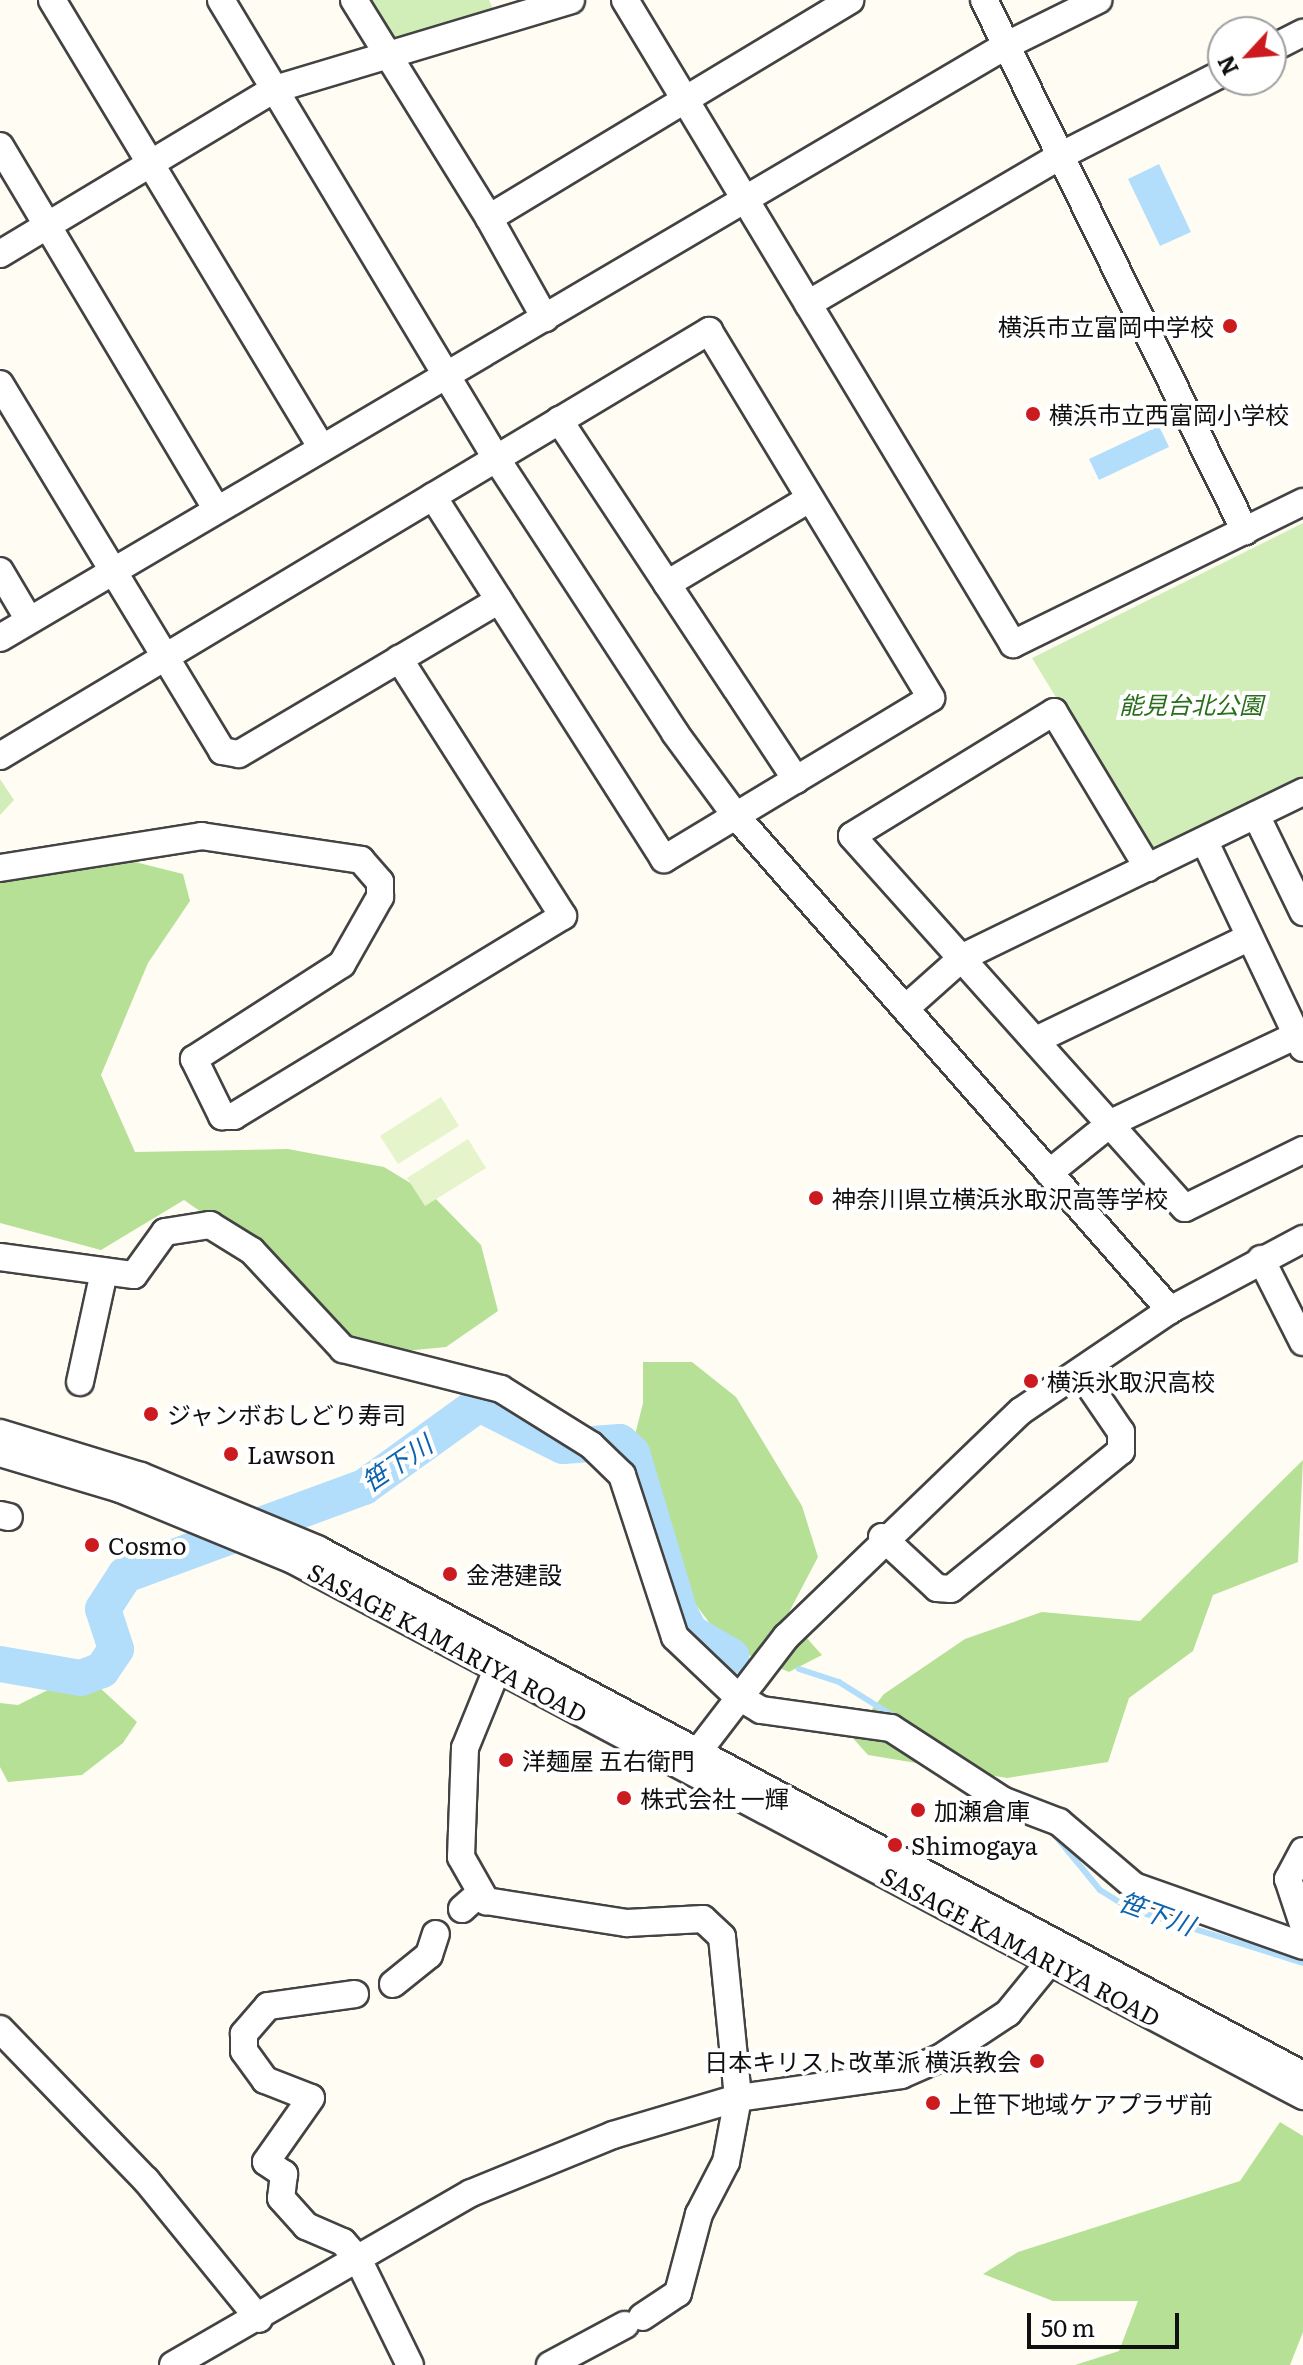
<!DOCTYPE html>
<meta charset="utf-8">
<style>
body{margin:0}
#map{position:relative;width:1303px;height:2365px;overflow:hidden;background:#fffdf3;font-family:Literata,"Noto Sans JP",serif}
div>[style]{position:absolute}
.green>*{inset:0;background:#d2eeb8}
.forest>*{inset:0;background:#b5e096}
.pitch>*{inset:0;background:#e5f4cb}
.water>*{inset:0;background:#b3defb}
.stream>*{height:6px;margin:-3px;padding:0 3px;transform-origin:3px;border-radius:3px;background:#b3defb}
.river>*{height:36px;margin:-18px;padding:0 18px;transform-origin:18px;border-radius:18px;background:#b3defb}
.roads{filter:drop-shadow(2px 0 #434343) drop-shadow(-2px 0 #434343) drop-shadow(0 2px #434343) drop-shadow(0 -2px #434343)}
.minor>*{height:26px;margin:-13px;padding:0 13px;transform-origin:13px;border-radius:13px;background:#fff}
.dots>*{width:22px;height:22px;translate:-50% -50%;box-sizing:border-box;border:4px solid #fff;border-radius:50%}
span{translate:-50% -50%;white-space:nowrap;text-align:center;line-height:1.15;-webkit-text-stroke:8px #fff;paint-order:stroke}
.poi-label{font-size:24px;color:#101010}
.right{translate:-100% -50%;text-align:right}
.left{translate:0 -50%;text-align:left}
.park-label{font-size:24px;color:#296e1a;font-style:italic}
.street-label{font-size:24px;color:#101010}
.water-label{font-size:26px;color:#0e63ad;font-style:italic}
.north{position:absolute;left:1207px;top:16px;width:80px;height:80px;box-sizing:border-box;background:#fff;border:2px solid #9f9f9f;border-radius:50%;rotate:244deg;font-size:22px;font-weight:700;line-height:32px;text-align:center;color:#101010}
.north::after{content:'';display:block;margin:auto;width:28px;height:36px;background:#cc1b1f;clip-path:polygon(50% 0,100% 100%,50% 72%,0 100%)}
.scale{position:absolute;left:1027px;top:2313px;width:152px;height:36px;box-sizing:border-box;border:4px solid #101010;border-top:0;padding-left:10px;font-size:24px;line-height:28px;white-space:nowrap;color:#101010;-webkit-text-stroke:6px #fff;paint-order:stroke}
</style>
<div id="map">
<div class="green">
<i style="clip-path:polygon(365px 0,489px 0,496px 15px,392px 48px)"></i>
<i style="clip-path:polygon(1303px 523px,1303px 783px,1154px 859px,1032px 658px)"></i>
<i style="clip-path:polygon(0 779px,14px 800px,0 815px)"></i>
</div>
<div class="forest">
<i style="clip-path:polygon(127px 860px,183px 874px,190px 901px,148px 963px,101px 1075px,135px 1152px,288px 1149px,384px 1167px,435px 1198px,481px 1245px,498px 1311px,446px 1347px,373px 1354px,323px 1320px,289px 1273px,184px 1200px,101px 1250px,0 1223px,0 865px)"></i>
<i style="clip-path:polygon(643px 1362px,692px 1362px,736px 1397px,802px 1506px,818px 1557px,787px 1616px,822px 1655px,789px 1672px,727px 1646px,643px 1535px,629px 1459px,643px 1403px)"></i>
<i style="clip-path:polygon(1303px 1460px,1298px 1562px,1213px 1595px,1193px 1651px,1129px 1698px,1108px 1762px,1007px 1778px,868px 1755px,851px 1736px,884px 1694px,965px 1639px,1042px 1612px,1140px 1621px)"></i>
<i style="clip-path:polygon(54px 1687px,99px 1687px,137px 1722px,123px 1743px,82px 1775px,8px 1782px,0 1767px,0 1703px,18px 1705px)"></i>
<i style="clip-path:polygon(1280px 2122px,1303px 2136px,1303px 2332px,1290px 2365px,1075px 2365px,1119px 2351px,1138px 2301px,1053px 2301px,983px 2274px,1018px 2252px,1240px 2181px)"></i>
</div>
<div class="pitch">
<i style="clip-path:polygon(441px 1097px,459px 1126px,398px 1164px,380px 1136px)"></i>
<i style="clip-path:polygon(468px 1139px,486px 1168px,425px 1206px,407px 1178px)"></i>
</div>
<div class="water">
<i style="clip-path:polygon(1159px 164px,1191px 232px,1160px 246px,1128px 179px)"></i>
<i style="clip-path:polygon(1159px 426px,1169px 447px,1099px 480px,1089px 459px)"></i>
</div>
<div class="stream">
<i style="left:799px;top:1669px;width:42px;rotate:18deg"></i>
<i style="left:839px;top:1682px;width:117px;rotate:32.1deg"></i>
<i style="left:1050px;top:1829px;width:79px;rotate:50.7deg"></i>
<i style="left:1100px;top:1890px;width:36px;rotate:32deg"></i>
<i style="left:1130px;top:1909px;width:181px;rotate:17.3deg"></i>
</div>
<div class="river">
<i style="left:0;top:1664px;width:82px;rotate:9.8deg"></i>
<i style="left:81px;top:1678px;width:22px;rotate:-21deg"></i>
<i style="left:102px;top:1670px;width:25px;rotate:-56deg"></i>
<i style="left:116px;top:1649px;width:42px;rotate:-108deg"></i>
<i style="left:103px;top:1609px;width:40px;rotate:-57.1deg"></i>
<i style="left:125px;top:1575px;width:255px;rotate:-20.2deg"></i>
<i style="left:364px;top:1487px;width:142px;rotate:-35.8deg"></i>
<i style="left:479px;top:1404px;width:94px;rotate:26.6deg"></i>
<i style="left:563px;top:1446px;width:57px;rotate:-4deg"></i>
<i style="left:620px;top:1442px;width:16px;rotate:43deg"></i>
<i style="left:632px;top:1453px;width:167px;rotate:73.3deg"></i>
<i style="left:680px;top:1613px;width:21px;rotate:62deg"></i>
<i style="left:690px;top:1632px;width:48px;rotate:30.3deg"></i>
</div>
<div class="roads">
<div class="minor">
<i style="left:52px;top:0;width:519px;rotate:58.94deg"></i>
<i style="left:221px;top:0;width:534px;rotate:59.02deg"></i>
<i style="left:496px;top:458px;width:328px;rotate:56.9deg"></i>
<i style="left:675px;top:733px;width:103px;rotate:53.7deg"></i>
<i style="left:736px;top:816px;width:658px;rotate:48.7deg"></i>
<i style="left:354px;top:0;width:256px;rotate:58.2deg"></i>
<i style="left:489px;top:218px;width:422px;rotate:-31.1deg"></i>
<i style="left:625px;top:0;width:752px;rotate:58.93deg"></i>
<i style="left:1013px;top:644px;width:323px;rotate:-26.1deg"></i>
<i style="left:984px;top:0;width:592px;rotate:63.82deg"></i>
<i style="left:1271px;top:49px;width:36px;rotate:-27deg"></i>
<i style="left:0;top:146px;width:419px;rotate:59.2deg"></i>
<i style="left:489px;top:218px;width:115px;rotate:60.8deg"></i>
<i style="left:0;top:254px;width:321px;rotate:-31deg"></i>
<i style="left:275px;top:89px;width:309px;rotate:-16.7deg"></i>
<i style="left:808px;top:304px;width:292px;rotate:-30.4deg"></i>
<i style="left:1060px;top:156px;width:183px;rotate:-27deg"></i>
<i style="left:0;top:384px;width:429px;rotate:58.8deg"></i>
<i style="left:222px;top:751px;width:17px;rotate:10deg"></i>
<i style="left:239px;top:754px;width:302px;rotate:-30.6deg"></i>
<i style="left:559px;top:420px;width:431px;rotate:56.6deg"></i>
<i style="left:0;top:571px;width:57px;rotate:59.4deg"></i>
<i style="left:667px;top:584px;width:165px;rotate:-30.9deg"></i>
<i style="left:0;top:638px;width:1169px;rotate:-30.49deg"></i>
<i style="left:1007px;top:45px;width:102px;rotate:-26.3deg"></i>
<i style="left:0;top:756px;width:827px;rotate:-30.94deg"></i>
<i style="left:709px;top:331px;width:429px;rotate:58.8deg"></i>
<i style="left:931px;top:698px;width:312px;rotate:148.9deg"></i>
<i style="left:664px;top:859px;width:430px;rotate:-122.5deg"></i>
<i style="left:1256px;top:815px;width:108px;rotate:64.1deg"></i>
<i style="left:1205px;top:842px;width:228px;rotate:64.6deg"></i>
<i style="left:0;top:868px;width:204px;rotate:-9deg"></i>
<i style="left:201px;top:836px;width:162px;rotate:8.5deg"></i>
<i style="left:361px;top:860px;width:29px;rotate:49deg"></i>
<i style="left:380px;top:882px;width:15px;rotate:90deg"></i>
<i style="left:380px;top:897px;width:77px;rotate:119.6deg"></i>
<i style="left:342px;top:964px;width:176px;rotate:147.3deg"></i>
<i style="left:194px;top:1059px;width:64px;rotate:63.8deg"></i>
<i style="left:222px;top:1116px;width:12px"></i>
<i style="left:234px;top:1116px;width:385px;rotate:-31.3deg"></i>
<i style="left:563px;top:916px;width:305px;rotate:-122.5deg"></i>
<i style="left:1148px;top:868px;width:182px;rotate:-121.1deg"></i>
<i style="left:1054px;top:712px;width:237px;rotate:148.5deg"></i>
<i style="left:852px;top:836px;width:499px;rotate:48.2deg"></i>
<i style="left:1185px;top:1208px;width:131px;rotate:-26.2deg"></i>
<i style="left:908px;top:1006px;width:74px;rotate:-41.7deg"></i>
<i style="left:963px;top:957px;width:378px;rotate:-25.9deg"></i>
<i style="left:1036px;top:1040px;width:237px;rotate:-25.7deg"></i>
<i style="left:1049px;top:1173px;width:80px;rotate:-38.9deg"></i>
<i style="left:1111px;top:1123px;width:206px;rotate:-25.3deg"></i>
<i style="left:0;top:1257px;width:135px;rotate:7.7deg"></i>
<i style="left:134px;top:1275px;width:53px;rotate:-54.2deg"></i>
<i style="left:165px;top:1232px;width:46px;rotate:-8.8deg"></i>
<i style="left:210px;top:1225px;width:49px;rotate:31.8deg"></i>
<i style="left:252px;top:1251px;width:134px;rotate:47.1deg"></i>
<i style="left:343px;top:1349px;width:163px;rotate:14.2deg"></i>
<i style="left:501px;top:1389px;width:106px;rotate:31.9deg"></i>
<i style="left:591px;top:1445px;width:43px;rotate:44.1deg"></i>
<i style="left:622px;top:1475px;width:170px;rotate:71.9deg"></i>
<i style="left:675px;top:1637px;width:84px;rotate:43.6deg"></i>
<i style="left:736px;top:1695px;width:29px;rotate:31deg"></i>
<i style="left:761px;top:1710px;width:131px;rotate:7.9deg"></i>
<i style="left:891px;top:1728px;width:135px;rotate:32.9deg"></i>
<i style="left:1004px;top:1801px;width:59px;rotate:20.9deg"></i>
<i style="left:1059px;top:1822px;width:99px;rotate:40.5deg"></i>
<i style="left:1134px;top:1886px;width:179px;rotate:19.5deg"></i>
<i style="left:1261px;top:1259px;width:93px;rotate:63.2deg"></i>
<i style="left:80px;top:1382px;width:113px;rotate:-77.7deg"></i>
<i style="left:0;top:1433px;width:147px;rotate:17deg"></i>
<i style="left:141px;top:1476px;width:191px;rotate:22.5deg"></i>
<i style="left:317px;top:1549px;width:1118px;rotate:28.08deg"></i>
<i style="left:0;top:1453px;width:125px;rotate:16.7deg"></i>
<i style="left:120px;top:1489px;width:185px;rotate:22.3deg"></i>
<i style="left:291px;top:1559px;width:1146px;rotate:27.95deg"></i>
<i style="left:0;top:1515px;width:9px;rotate:13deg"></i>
<i style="left:882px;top:1537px;width:75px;rotate:42.8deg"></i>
<i style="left:937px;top:1588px;width:14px;rotate:4deg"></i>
<i style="left:951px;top:1589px;width:219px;rotate:-39.1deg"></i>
<i style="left:1121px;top:1451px;width:19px;rotate:-90deg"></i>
<i style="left:1121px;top:1432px;width:73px;rotate:-124.3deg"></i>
<i style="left:498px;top:1667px;width:87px;rotate:112.2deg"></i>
<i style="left:465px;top:1748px;width:109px;rotate:92.1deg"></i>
<i style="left:461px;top:1857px;width:51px;rotate:60.4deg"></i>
<i style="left:486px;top:1901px;width:143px;rotate:8.9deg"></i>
<i style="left:627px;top:1923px;width:76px;rotate:-3deg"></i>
<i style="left:703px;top:1919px;width:26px;rotate:43deg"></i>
<i style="left:722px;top:1937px;width:162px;rotate:84.3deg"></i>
<i style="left:738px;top:2098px;width:65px;rotate:100.6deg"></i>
<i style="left:726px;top:2162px;width:59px;rotate:117.4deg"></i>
<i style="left:699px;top:2214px;width:82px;rotate:104.9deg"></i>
<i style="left:678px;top:2293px;width:43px;rotate:146.3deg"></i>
<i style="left:687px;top:1766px;width:163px;rotate:-52.5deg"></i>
<i style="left:786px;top:1637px;width:326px;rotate:-43.9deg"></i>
<i style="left:1021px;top:1411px;width:180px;rotate:-34.1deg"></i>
<i style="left:1170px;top:1310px;width:151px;rotate:-28.1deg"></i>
<i style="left:1303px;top:1851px;width:32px;rotate:118deg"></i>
<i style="left:1288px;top:1879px;width:47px;rotate:71.6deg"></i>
<i style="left:462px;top:1909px;width:13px;rotate:-42deg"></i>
<i style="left:393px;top:1984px;width:46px;rotate:-38.9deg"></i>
<i style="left:429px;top:1955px;width:22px;rotate:-72deg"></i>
<i style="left:355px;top:1994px;width:88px;rotate:172.1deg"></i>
<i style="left:268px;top:2006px;width:37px;rotate:131deg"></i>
<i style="left:244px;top:2034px;width:17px;rotate:90deg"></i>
<i style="left:244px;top:2051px;width:36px;rotate:54deg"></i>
<i style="left:265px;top:2080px;width:49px;rotate:21.4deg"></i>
<i style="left:311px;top:2098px;width:78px;rotate:125.1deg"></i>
<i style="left:266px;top:2162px;width:22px;rotate:34deg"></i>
<i style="left:284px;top:2174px;width:24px;rotate:97deg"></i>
<i style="left:281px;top:2198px;width:38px;rotate:48deg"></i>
<i style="left:306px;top:2226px;width:40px;rotate:23.4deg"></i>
<i style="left:343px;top:2242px;width:23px;rotate:49deg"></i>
<i style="left:358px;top:2259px;width:118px;rotate:63.9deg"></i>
<i style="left:0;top:2029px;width:210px;rotate:46deg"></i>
<i style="left:146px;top:2180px;width:179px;rotate:50.9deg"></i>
<i style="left:173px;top:2365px;width:344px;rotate:-30deg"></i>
<i style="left:471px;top:2193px;width:153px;rotate:-22.2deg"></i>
<i style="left:613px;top:2135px;width:130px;rotate:-16.5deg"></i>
<i style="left:738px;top:2098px;width:165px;rotate:-8deg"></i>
<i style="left:901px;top:2075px;width:43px;rotate:-23.6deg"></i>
<i style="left:940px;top:2058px;width:82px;rotate:-33.5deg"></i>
<i style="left:1008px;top:2013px;width:84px;rotate:-50.8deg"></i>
<i style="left:550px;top:2365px;width:85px;rotate:-28.1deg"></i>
</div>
</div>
<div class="dots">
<i style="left:1230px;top:326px;background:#cc1b1f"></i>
<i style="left:1033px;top:414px;background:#cc1b1f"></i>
<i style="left:816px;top:1198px;background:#cc1b1f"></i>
<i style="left:1031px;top:1381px;background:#cc1b1f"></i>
<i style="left:151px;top:1414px;background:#cc1b1f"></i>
<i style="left:231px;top:1454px;background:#cc1b1f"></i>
<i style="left:92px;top:1545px;background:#cc1b1f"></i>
<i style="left:450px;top:1574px;background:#cc1b1f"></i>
<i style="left:506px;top:1760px;background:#cc1b1f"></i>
<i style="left:624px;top:1798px;background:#cc1b1f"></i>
<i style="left:918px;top:1810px;background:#cc1b1f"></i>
<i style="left:895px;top:1845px;background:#cc1b1f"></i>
<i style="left:1037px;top:2061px;background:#cc1b1f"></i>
<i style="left:933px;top:2103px;background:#cc1b1f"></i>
</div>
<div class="poi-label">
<span class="right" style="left:1214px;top:326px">横浜市立富岡中学校</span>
<span class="left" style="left:1049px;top:414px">横浜市立西富岡小学校</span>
<span class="left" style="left:832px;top:1198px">神奈川県立横浜氷取沢高等学校</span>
<span class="left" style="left:1047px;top:1381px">横浜氷取沢高校</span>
<span class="left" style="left:167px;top:1414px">ジャンボおしどり寿司</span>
<span class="left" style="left:247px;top:1454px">Lawson</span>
<span class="left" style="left:108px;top:1545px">Cosmo</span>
<span class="left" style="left:466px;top:1574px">金港建設</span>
<span class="left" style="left:522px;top:1760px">洋麺屋 五右衛門</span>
<span class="left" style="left:640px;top:1798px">株式会社 一輝</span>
<span class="left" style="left:934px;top:1810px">加瀬倉庫</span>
<span class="left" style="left:911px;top:1845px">Shimogaya</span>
<span class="right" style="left:1021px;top:2061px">日本キリスト改革派 横浜教会</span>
<span class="left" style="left:949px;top:2103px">上笹下地域ケアプラザ前</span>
</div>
<div class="park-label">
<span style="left:1191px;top:704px">能見台北公園</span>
</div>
<div class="street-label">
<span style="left:448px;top:1642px;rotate:28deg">SASAGE KAMARIYA ROAD</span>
<span style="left:1021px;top:1946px;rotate:28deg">SASAGE KAMARIYA ROAD</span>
</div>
<div class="water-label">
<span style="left:396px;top:1462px;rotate:-34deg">笹下川</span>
<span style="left:1157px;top:1912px;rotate:20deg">笹下川</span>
</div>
<div class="north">N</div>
<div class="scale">50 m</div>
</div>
